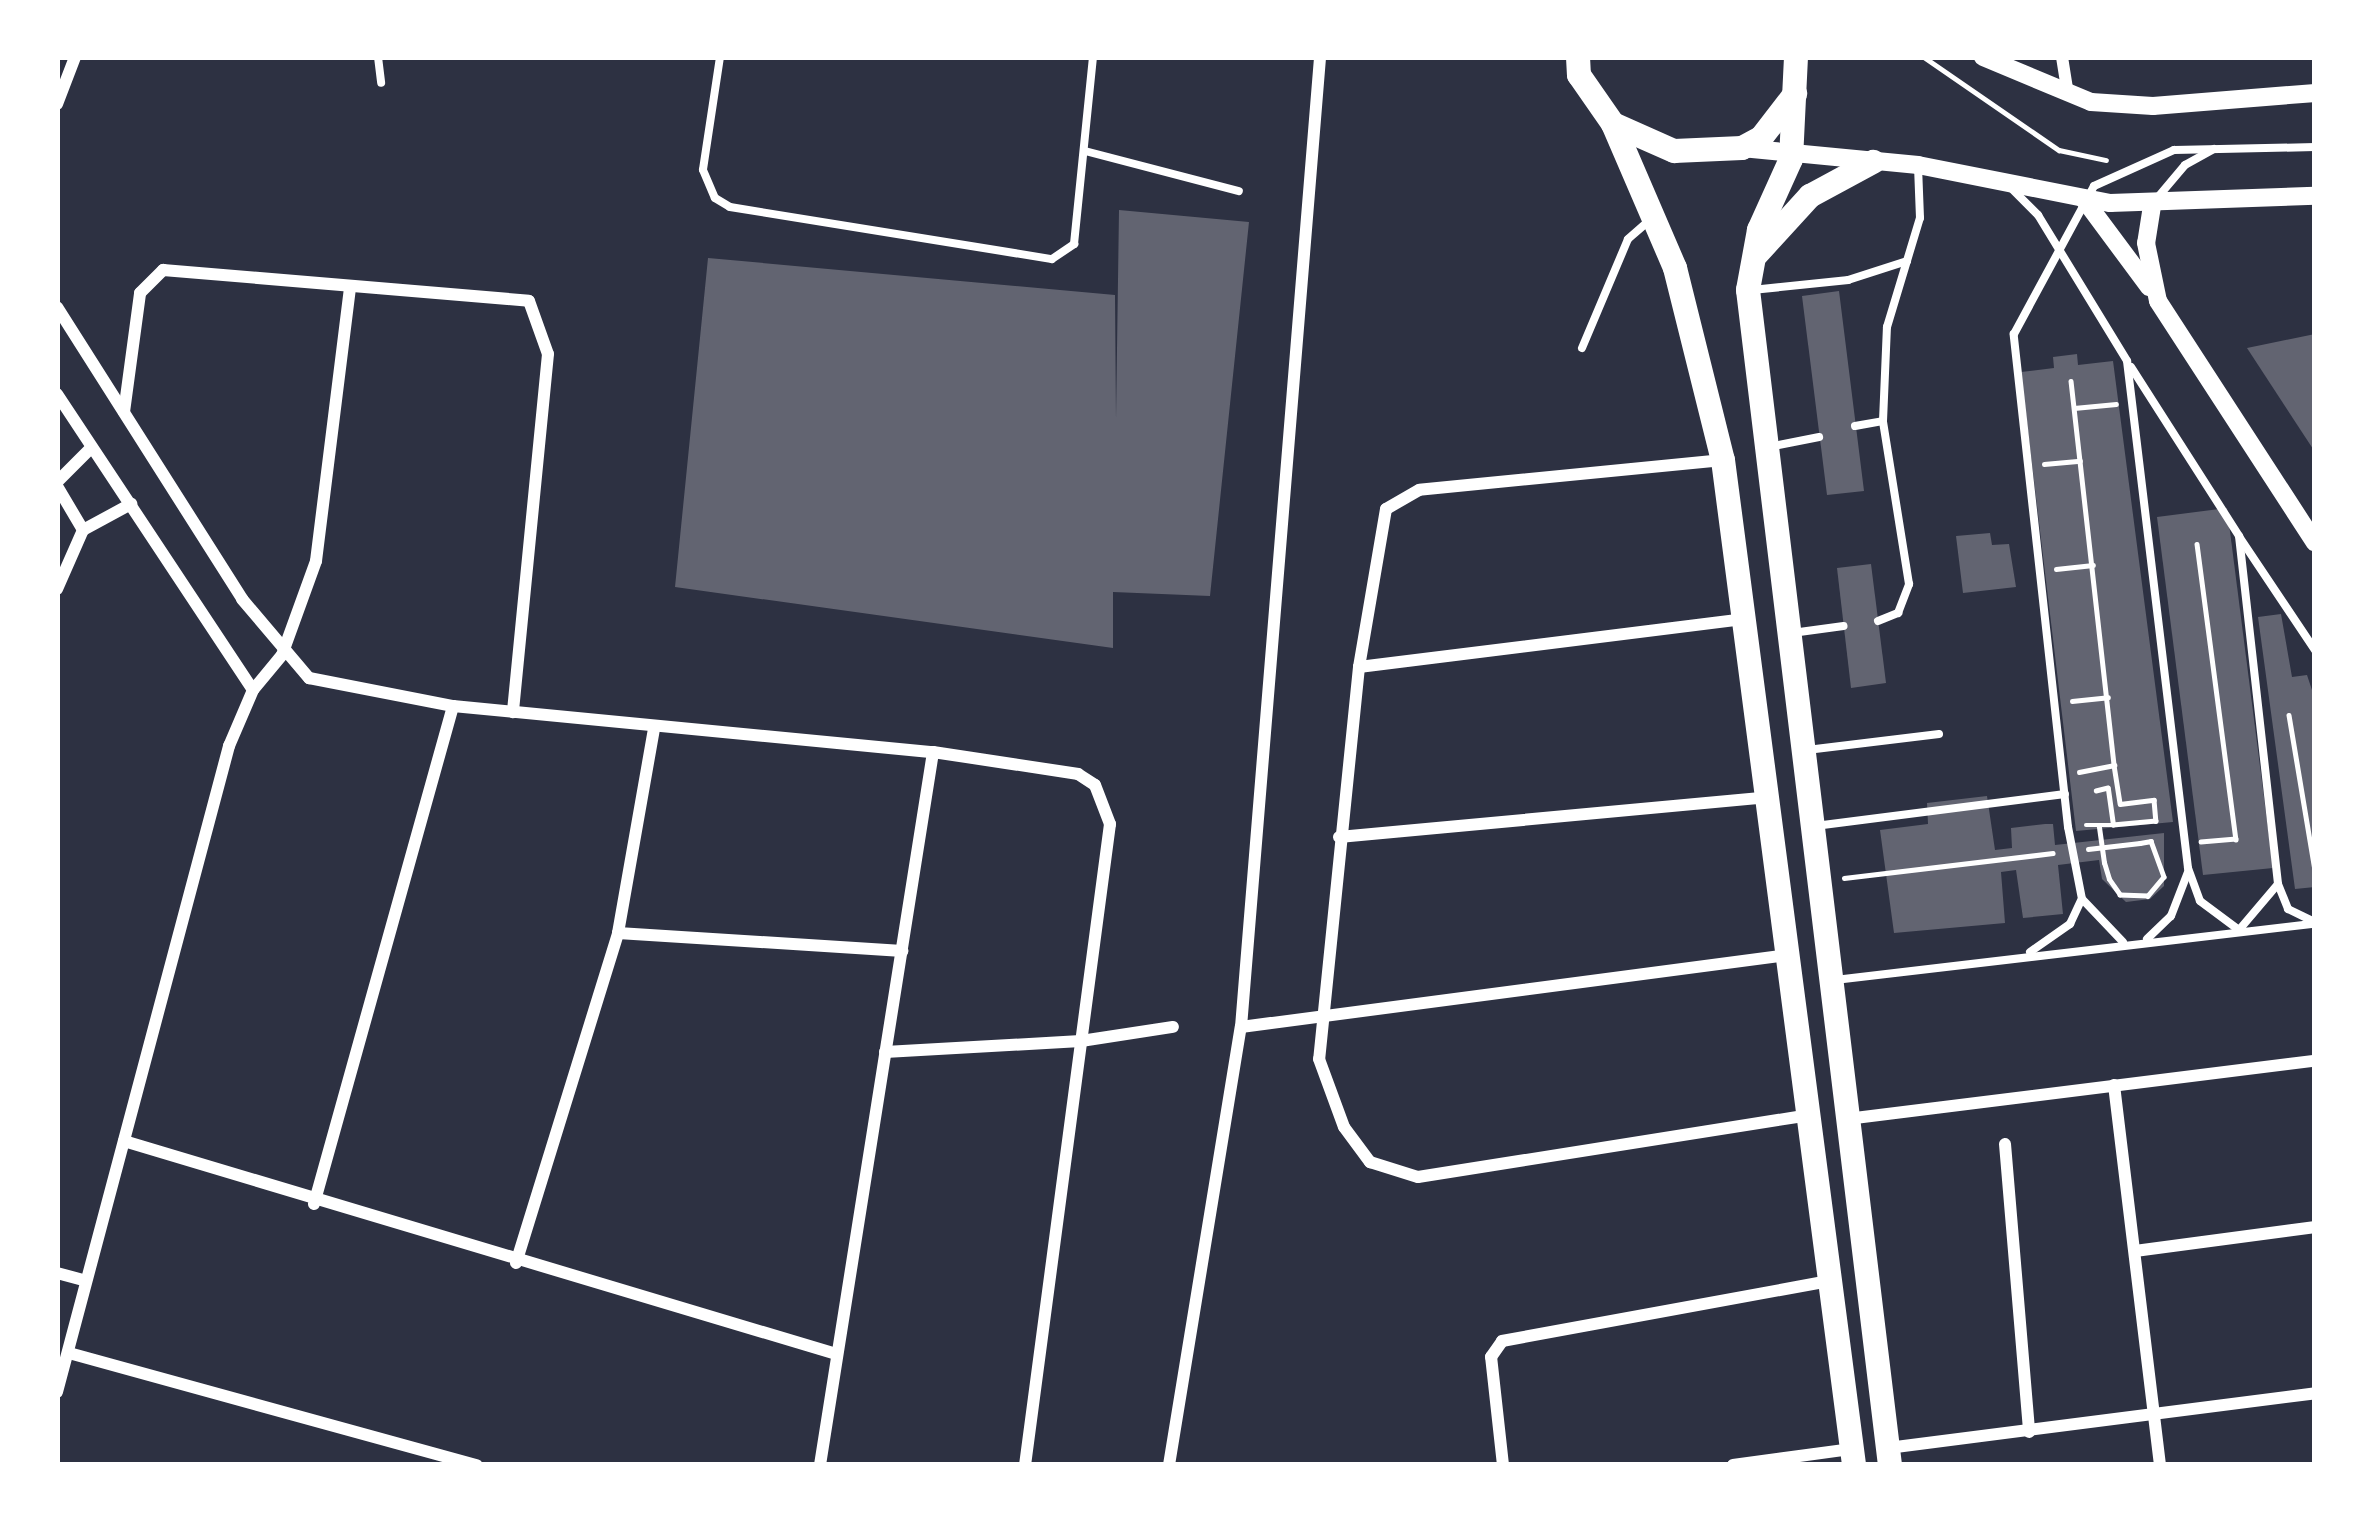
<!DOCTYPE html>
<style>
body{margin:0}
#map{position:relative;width:2372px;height:1522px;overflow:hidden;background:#2d3142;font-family:Spectral,serif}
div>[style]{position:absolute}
.building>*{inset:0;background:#626471}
.path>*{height:4.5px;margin:-2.25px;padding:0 2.25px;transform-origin:2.25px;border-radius:2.25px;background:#fff}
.service>*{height:8px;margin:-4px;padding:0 4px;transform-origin:4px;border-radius:4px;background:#fff}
.minor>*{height:12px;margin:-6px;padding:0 6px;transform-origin:6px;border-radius:6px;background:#fff}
.tertiary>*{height:18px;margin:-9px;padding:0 9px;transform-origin:9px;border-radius:9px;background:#fff}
.primary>*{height:24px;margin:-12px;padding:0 12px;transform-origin:12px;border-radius:12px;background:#fff}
span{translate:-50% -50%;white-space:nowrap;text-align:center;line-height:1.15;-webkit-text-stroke:10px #fff;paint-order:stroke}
.frame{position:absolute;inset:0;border:60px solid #fff;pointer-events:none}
</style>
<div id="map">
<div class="building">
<i style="clip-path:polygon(1119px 210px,1249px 222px,1210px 596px,1113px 592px,1113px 648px,675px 587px,708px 258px,1115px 295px,1116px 419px)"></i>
<i style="clip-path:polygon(1839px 291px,1864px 491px,1827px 495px,1802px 296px)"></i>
<i style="clip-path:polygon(2315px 334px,2315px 452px,2247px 348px)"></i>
<i style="clip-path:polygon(2077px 354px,2078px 365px,2113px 361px,2173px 822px,2076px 831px,2021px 372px,2054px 368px,2053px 357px)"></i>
<i style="clip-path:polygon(2227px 508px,2273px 868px,2203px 875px,2157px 517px)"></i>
<i style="clip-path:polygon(1990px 533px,1992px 545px,2009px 544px,2016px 587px,1963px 593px,1956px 536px)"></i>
<i style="clip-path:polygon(1871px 564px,1886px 683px,1851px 688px,1837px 568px)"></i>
<i style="clip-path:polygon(2281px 614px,2292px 677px,2307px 675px,2315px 699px,2315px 887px,2295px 889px,2258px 617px)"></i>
<i style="clip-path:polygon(1987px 796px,1995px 850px,2012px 848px,2011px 828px,2045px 824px,2053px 824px,2055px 845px,2164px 833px,2164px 886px,2150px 899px,2126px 902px,2102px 879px,2099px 860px,2058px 865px,2063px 914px,2023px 918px,2016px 870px,2001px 872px,2005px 923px,1894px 933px,1880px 830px,1928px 824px,1927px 803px)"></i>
</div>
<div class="path">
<i style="left:1924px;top:57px;width:164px;rotate:34.6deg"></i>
<i style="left:2059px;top:150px;width:48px;rotate:12deg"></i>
<i style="left:2071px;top:381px;width:386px;rotate:83.6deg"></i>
<i style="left:2074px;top:408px;width:42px;rotate:-5.4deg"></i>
<i style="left:2044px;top:464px;width:36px;rotate:-5deg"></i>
<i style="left:2197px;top:544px;width:298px;rotate:82.5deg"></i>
<i style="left:2236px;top:839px;width:35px;rotate:175deg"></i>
<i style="left:2056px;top:569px;width:37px;rotate:-6deg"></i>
<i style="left:2072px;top:701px;width:36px;rotate:-6deg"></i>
<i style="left:2289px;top:715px;width:158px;rotate:80.5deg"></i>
<i style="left:2079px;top:772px;width:36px;rotate:-11deg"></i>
<i style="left:2114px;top:765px;width:39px;rotate:81deg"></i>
<i style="left:2120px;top:804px;width:34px;rotate:-7deg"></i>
<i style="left:2154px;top:800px;width:21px;rotate:85deg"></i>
<i style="left:2156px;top:821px;width:43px;rotate:174.7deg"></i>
<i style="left:2086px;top:825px;width:27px"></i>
<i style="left:2113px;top:825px;width:37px;rotate:-98deg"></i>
<i style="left:2108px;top:788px;width:12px;rotate:166deg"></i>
<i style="left:2088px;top:849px;width:52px;rotate:-6.6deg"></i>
<i style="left:2140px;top:843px;width:11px;rotate:-10deg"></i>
<i style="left:2151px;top:841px;width:38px;rotate:70deg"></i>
<i style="left:2164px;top:877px;width:25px;rotate:130deg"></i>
<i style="left:2148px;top:896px;width:28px;rotate:-178deg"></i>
<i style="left:2120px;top:895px;width:19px;rotate:-125deg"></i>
<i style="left:2109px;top:879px;width:17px;rotate:-107deg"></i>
<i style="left:2104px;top:863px;width:37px;rotate:-98deg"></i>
<i style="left:1844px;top:878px;width:210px;rotate:-6.8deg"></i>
</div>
<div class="service">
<i style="left:378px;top:57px;width:26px;rotate:83deg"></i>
<i style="left:720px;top:57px;width:114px;rotate:98.6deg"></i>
<i style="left:703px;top:170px;width:30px;rotate:67deg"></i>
<i style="left:715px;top:198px;width:17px;rotate:31deg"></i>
<i style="left:730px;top:207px;width:326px;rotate:9.2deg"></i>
<i style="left:1052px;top:259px;width:27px;rotate:-34deg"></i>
<i style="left:1074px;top:244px;width:188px;rotate:-84.2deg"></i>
<i style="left:1085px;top:151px;width:159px;rotate:14.6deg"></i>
<i style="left:2012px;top:189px;width:37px;rotate:45deg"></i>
<i style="left:2038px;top:215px;width:171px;rotate:58.6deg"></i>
<i style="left:2127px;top:361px;width:511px;rotate:83.14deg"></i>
<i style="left:2188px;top:868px;width:35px;rotate:70deg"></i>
<i style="left:2200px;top:901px;width:49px;rotate:36.6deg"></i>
<i style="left:2239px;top:930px;width:60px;rotate:-49.7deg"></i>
<i style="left:2158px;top:197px;width:42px;rotate:-49.8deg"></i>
<i style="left:2185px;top:165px;width:33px;rotate:-29deg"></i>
<i style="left:1752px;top:290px;width:97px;rotate:-5.9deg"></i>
<i style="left:1848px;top:280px;width:62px;rotate:-17.9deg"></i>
<i style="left:1582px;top:348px;width:118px;rotate:-67.1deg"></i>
<i style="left:1628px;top:239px;width:28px;rotate:-41deg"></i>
<i style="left:2131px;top:367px;width:201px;rotate:57.4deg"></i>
<i style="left:2239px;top:536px;width:350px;rotate:83.6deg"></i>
<i style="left:2278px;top:884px;width:27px;rotate:68deg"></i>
<i style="left:2288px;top:909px;width:30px;rotate:26deg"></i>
<i style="left:1855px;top:426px;width:28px;rotate:-10deg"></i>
<i style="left:1883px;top:421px;width:94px;rotate:-87.6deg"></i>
<i style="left:1887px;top:327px;width:114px;rotate:-73.2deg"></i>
<i style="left:1920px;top:218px;width:51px;rotate:-92.2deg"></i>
<i style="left:1774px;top:446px;width:46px;rotate:-11.3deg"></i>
<i style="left:2240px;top:538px;width:135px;rotate:56.2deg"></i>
<i style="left:1878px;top:621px;width:22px;rotate:-22deg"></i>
<i style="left:1898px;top:613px;width:31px;rotate:-69deg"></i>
<i style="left:1909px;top:584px;width:165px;rotate:-99.1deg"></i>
<i style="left:1792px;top:633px;width:52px;rotate:-7.7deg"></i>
<i style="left:1807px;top:750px;width:133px;rotate:-6.9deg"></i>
<i style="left:1815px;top:826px;width:252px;rotate:-7.3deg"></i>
<i style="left:2147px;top:939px;width:33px;rotate:-44deg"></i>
<i style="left:2171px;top:916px;width:47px;rotate:-68.9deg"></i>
<i style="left:2123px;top:942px;width:59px;rotate:-133.6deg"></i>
<i style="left:2082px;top:899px;width:73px;rotate:-101deg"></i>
<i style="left:2068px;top:827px;width:496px;rotate:-96.3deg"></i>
<i style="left:2014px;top:334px;width:168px;rotate:-61.6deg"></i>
<i style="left:2094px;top:186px;width:88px;rotate:-24.2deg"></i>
<i style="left:2174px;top:150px;width:141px;rotate:-1.2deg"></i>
<i style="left:2030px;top:952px;width:49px;rotate:-35deg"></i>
<i style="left:2070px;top:924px;width:26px;rotate:-65deg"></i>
<i style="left:1835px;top:980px;width:482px;rotate:-6.7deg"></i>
</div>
<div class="minor">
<i style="left:2062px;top:57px;width:36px;rotate:81deg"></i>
<i style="left:57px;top:104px;width:50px;rotate:-69deg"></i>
<i style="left:57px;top:307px;width:346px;rotate:57.6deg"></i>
<i style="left:242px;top:599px;width:104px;rotate:49.7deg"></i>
<i style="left:309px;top:678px;width:147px;rotate:11deg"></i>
<i style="left:453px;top:706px;width:482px;rotate:5.5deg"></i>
<i style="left:933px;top:752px;width:147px;rotate:8.6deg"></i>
<i style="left:1078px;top:774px;width:20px;rotate:33deg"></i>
<i style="left:1095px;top:785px;width:42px;rotate:69deg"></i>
<i style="left:1110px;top:824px;width:647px;rotate:97.55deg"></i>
<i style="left:57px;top:394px;width:355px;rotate:56.5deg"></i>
<i style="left:124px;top:412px;width:120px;rotate:-82.3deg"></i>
<i style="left:140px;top:293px;width:33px;rotate:-45deg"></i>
<i style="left:163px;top:270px;width:367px;rotate:4.8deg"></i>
<i style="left:529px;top:301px;width:56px;rotate:70.3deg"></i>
<i style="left:548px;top:354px;width:360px;rotate:95.6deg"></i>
<i style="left:1723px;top:460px;width:305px;rotate:174.4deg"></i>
<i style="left:1419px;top:490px;width:38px;rotate:150deg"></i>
<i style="left:1386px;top:509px;width:160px;rotate:99.7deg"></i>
<i style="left:1359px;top:667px;width:394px;rotate:95.8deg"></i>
<i style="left:1319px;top:1059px;width:72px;rotate:69.8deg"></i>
<i style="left:1344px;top:1127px;width:44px;rotate:53.4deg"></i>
<i style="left:1370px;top:1162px;width:50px;rotate:17.4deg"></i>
<i style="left:1418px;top:1177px;width:395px;rotate:-9deg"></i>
<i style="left:57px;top:482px;width:48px;rotate:-45deg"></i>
<i style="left:57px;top:486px;width:51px;rotate:59.4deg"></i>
<i style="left:57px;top:589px;width:64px;rotate:-66.2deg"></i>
<i style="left:83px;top:530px;width:55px;rotate:-28.4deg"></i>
<i style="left:1359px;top:667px;width:387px;rotate:-7.1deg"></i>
<i style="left:1339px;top:837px;width:426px;rotate:-5.3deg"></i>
<i style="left:618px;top:933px;width:285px;rotate:3.6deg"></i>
<i style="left:1241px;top:1027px;width:551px;rotate:-7.51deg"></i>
<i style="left:885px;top:1052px;width:196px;rotate:-3.2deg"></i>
<i style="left:1081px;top:1041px;width:93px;rotate:-8.7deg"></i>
<i style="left:2114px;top:1085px;width:383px;rotate:83.1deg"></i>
<i style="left:1847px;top:1119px;width:472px;rotate:-7.1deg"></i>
<i style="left:124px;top:1141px;width:740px;rotate:16.65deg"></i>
<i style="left:2005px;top:1144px;width:289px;rotate:85.2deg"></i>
<i style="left:314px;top:1204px;width:517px;rotate:-74.4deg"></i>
<i style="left:2135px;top:1251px;width:182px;rotate:-7.6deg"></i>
<i style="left:516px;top:1263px;width:345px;rotate:-72.8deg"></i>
<i style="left:618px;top:933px;width:208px;rotate:-80deg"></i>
<i style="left:57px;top:1273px;width:27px;rotate:15deg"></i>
<i style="left:69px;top:1353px;width:423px;rotate:15.4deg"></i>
<i style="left:57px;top:1392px;width:669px;rotate:-75.09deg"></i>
<i style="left:229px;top:746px;width:61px;rotate:-66.8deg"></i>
<i style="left:253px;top:690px;width:45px;rotate:-50.4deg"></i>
<i style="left:282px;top:655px;width:100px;rotate:-70.1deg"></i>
<i style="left:316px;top:561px;width:276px;rotate:-82.9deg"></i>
<i style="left:1888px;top:1448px;width:431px;rotate:-7.3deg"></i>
<i style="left:820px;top:1465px;width:722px;rotate:-80.99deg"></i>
<i style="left:1169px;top:1465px;width:444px;rotate:-80.7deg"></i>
<i style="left:1241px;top:1027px;width:973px;rotate:-85.34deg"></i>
<i style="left:1503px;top:1465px;width:109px;rotate:-96.3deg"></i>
<i style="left:1491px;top:1357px;width:19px;rotate:-55deg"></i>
<i style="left:1502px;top:1341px;width:331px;rotate:-10.4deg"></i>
<i style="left:1733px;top:1465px;width:120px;rotate:-7.7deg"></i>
</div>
<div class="tertiary">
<i style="left:1983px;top:57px;width:117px;rotate:22.6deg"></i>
<i style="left:2091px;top:102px;width:62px;rotate:3.7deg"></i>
<i style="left:2153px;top:106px;width:163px;rotate:-4.6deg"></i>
<i style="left:1742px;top:148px;width:177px;rotate:5.5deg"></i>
<i style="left:1918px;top:165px;width:196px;rotate:11.2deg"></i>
<i style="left:2110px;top:203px;width:205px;rotate:-2deg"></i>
<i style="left:2083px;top:198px;width:111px;rotate:53.4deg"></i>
<i style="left:2152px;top:206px;width:37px;rotate:99deg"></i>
<i style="left:2146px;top:243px;width:59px;rotate:78.3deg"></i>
<i style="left:2158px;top:301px;width:288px;rotate:57deg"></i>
</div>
<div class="primary">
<i style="left:1578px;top:57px;width:18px;rotate:87deg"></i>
<i style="left:1579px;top:75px;width:60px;rotate:55.2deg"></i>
<i style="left:1613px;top:124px;width:67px;rotate:23.9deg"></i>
<i style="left:1674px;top:151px;width:68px;rotate:-2.5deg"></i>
<i style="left:1742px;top:148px;width:21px;rotate:-28deg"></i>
<i style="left:1761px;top:138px;width:56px;rotate:-52.3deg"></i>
<i style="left:1796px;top:57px;width:102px;rotate:92.8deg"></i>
<i style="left:1791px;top:159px;width:78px;rotate:114.3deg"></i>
<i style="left:1759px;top:230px;width:61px;rotate:100.4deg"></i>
<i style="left:1748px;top:290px;width:1184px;rotate:83.11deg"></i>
<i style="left:1613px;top:124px;width:157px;rotate:66.7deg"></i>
<i style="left:1675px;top:268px;width:198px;rotate:76deg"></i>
<i style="left:1723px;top:460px;width:1014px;rotate:82.57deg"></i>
<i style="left:1757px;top:254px;width:79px;rotate:-47.6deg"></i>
<i style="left:1810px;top:196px;width:72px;rotate:-28.4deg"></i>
</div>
<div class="frame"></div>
</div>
